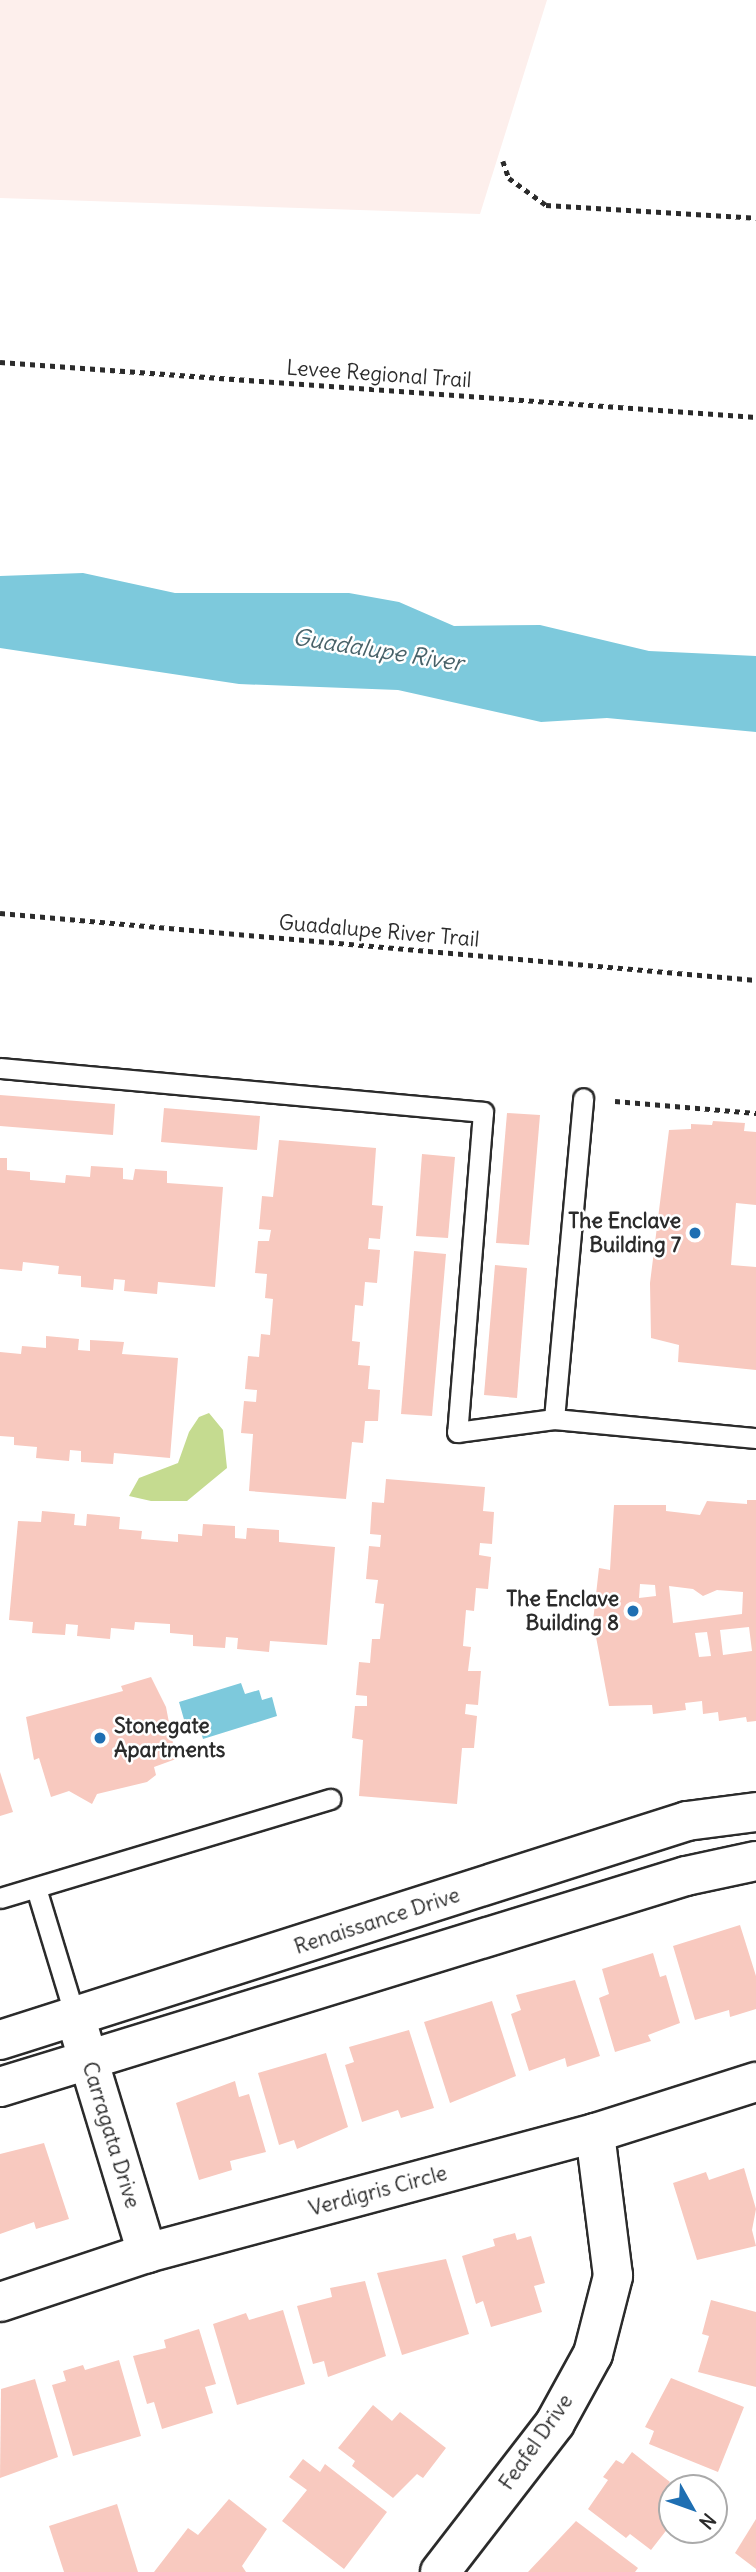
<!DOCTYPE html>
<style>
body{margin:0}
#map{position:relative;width:756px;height:2572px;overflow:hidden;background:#fff;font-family:Delius,sans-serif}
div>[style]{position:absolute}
.built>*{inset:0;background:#fdefec}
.green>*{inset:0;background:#c5db90}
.water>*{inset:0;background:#7dc9dc}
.building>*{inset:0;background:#f8c9bf}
.path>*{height:4.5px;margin-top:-2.25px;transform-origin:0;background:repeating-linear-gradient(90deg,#2b2b2b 0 5px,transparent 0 10px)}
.roads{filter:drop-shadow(2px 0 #2b2b2b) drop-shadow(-2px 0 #2b2b2b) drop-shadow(0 2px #2b2b2b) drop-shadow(0 -2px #2b2b2b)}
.service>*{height:19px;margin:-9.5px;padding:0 9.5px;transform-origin:9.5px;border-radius:9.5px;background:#fff}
.minor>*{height:38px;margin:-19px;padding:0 19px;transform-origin:19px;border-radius:19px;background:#fff}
.tertiary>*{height:38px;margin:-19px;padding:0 19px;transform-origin:19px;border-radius:19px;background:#fff}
.dots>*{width:19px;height:19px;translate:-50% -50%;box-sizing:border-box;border:4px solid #fff;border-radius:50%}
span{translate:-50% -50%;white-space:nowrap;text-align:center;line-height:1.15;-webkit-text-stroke:5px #fff;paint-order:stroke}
.street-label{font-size:21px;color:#2b2b2b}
.poi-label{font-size:21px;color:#2b2b2b;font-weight:700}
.right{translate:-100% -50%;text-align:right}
.left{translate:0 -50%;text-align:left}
.water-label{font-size:23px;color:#486269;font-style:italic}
.north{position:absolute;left:658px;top:2474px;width:70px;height:70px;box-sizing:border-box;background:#fff;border:2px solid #aaa;border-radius:50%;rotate:130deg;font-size:19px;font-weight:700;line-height:28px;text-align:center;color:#2b2b2b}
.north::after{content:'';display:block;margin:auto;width:24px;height:32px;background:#1f6fb2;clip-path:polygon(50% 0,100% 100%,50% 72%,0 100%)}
</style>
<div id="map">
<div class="built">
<i style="clip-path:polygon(0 0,547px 0,480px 214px,0 198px)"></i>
</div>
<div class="green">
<i style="clip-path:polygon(209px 1413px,223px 1430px,227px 1468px,187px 1501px,151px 1501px,129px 1496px,139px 1478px,178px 1463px,189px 1432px,199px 1417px)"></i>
</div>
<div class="water">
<i style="clip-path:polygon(83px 573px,175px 593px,349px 593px,399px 602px,454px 626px,540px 625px,649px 651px,756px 656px,756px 732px,607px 718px,541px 722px,398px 690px,239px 684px,0 648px,0 576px)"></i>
<i style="clip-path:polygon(241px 1683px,245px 1694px,259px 1690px,262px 1700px,272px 1697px,277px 1716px,203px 1739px,199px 1726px,187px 1730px,179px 1702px)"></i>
</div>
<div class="building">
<i style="clip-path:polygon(0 1095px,115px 1104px,113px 1135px,0 1126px)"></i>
<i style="clip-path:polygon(164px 1108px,260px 1116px,257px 1150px,161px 1142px)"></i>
<i style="clip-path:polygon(507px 1113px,540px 1115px,529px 1245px,496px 1243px)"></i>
<i style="clip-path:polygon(713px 1121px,745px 1123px,744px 1131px,756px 1132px,756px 1205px,736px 1203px,731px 1265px,756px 1267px,756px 1370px,678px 1362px,679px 1345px,651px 1338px,650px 1283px,669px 1130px,691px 1129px,691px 1124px,712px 1125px)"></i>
<i style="clip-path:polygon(279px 1140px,376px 1148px,372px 1205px,383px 1206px,380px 1239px,369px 1238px,368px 1249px,380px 1250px,377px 1283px,365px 1282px,363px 1306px,355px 1305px,352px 1341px,360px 1342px,358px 1365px,370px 1366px,368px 1389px,380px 1390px,378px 1421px,365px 1421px,363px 1443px,352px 1442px,346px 1499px,249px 1491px,253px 1434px,241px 1433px,244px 1401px,256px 1402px,257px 1390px,245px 1389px,248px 1356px,259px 1357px,261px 1334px,270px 1335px,273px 1299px,265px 1298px,267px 1274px,255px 1273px,258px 1241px,269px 1241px,271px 1230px,259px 1229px,262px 1196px,273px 1197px)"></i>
<i style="clip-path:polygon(422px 1154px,455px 1157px,448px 1238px,416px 1236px)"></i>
<i style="clip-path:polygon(0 1158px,7px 1158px,7px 1170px,30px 1172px,30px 1180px,65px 1183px,66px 1175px,90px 1177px,91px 1166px,123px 1168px,123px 1179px,133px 1180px,135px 1169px,167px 1171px,167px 1183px,223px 1187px,215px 1287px,158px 1282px,157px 1294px,124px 1291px,125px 1280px,114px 1279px,113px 1290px,81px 1287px,81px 1276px,58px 1274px,59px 1266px,23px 1262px,22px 1271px,0 1269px)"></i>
<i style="clip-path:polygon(414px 1251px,446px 1254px,432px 1416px,401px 1414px)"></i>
<i style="clip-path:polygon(495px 1265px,527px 1268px,517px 1398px,484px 1395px)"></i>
<i style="clip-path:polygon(46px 1336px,79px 1339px,78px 1350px,90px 1351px,90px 1340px,124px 1342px,122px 1354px,178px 1358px,170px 1458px,114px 1453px,113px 1464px,81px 1462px,81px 1451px,70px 1450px,69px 1461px,36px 1458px,37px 1447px,14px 1445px,14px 1437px,0 1436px,0 1352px,21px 1354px,22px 1346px,46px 1348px)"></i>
<i style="clip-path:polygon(386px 1479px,485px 1487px,483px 1511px,494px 1512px,492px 1544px,480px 1543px,479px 1555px,491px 1557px,488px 1589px,476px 1588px,474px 1611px,466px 1610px,463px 1646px,471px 1647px,468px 1671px,481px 1671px,478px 1705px,466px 1704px,465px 1714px,477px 1716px,474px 1748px,462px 1748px,457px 1804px,359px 1796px,363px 1740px,352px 1738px,355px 1706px,367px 1706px,367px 1696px,356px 1695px,359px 1662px,370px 1663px,372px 1639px,380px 1639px,384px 1604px,375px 1603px,378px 1580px,366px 1579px,369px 1546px,380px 1547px,381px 1535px,370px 1534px,372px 1502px,384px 1503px)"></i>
<i style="clip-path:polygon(evenodd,747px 1500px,756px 1500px,756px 1721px,747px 1722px,746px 1717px,719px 1721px,718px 1712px,703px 1714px,702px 1701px,685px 1703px,686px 1710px,653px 1714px,652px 1705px,609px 1706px,593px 1621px,599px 1568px,610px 1570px,614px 1505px,666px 1505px,666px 1511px,700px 1515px,707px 1501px,747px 1504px,747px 1500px,640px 1584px,655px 1585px,656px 1596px,639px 1598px,640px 1584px,747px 1500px,669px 1586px,693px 1589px,703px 1596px,717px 1590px,743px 1592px,742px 1614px,673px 1623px,669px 1586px,747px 1500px,749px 1627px,752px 1651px,723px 1655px,720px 1630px,749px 1627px,747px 1500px,707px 1632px,711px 1656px,699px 1657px,695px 1633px,707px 1632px)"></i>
<i style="clip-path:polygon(42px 1511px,75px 1514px,74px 1525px,86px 1526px,87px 1514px,120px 1517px,119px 1529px,142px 1531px,141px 1539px,178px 1542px,178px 1534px,202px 1536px,203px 1524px,235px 1526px,235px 1538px,246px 1539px,247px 1528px,279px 1530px,279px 1542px,335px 1547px,327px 1645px,270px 1641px,269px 1652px,237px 1649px,238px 1638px,226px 1637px,225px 1648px,193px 1646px,193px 1635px,170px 1633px,170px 1624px,135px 1622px,134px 1630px,111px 1628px,110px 1639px,77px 1636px,78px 1625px,66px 1624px,65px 1635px,32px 1633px,33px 1622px,9px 1620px,18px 1521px,41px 1522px)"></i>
<i style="clip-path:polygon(151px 1677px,166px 1707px,176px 1759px,154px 1767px,156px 1775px,147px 1782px,97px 1794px,92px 1804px,69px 1791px,51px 1797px,39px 1758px,34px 1760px,26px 1717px,123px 1691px,121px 1686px)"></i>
<i style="clip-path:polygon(0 1772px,13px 1812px,0 1816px)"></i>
<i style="clip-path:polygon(740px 1925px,756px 1976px,756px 2009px,730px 2017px,729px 2010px,695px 2020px,673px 1946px)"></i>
<i style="clip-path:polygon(653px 1953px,660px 1977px,666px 1975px,680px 2023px,648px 2035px,651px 2041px,615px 2052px,599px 1998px,609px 1994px,602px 1969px)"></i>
<i style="clip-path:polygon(575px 1980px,600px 2056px,567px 2067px,565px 2058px,529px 2071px,511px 2014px,521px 2010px,516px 1995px)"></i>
<i style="clip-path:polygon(492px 2001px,516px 2076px,450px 2103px,424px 2022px)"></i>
<i style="clip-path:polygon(409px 2030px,434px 2108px,401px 2118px,398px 2110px,362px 2122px,345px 2065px,354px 2062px,349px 2047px)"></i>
<i style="clip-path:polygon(326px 2053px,348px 2127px,297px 2149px,294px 2140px,279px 2145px,258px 2073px)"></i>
<i style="clip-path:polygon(235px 2081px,239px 2097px,249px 2094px,266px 2152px,230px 2161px,232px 2170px,199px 2180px,176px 2103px)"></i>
<i style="clip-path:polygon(44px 2143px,69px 2219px,36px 2229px,34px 2222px,0 2234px,0 2154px)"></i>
<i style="clip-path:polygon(744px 2168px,756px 2209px,752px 2230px,756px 2246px,697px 2260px,673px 2183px,706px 2172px,709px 2180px)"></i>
<i style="clip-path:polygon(515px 2233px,517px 2240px,531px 2236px,545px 2283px,534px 2286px,542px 2312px,491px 2327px,483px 2301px,476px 2304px,462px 2256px,495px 2246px,493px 2239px)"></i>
<i style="clip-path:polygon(446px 2259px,469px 2334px,402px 2355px,377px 2273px)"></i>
<i style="clip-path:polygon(365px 2281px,386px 2356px,328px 2377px,324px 2361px,313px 2364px,297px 2306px,332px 2297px,330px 2288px)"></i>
<i style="clip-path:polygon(711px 2300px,756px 2312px,756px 2387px,698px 2372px,709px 2336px,702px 2334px)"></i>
<i style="clip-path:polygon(283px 2310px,305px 2384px,237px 2405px,213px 2324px,246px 2313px,249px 2320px)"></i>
<i style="clip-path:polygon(199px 2329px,216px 2384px,205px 2387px,213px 2413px,162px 2429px,154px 2402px,147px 2404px,133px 2356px,166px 2348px,164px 2340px)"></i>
<i style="clip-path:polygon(119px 2360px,141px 2436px,73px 2456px,52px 2385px,66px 2381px,63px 2371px,83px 2365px,85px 2370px)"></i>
<i style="clip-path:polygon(671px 2378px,744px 2407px,718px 2472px,649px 2444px,654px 2431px,645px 2427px)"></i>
<i style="clip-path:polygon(35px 2379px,58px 2457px,0 2478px,1px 2389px)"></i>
<i style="clip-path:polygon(373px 2405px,392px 2421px,400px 2412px,446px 2448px,423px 2478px,417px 2474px,393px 2498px,352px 2466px,355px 2461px,338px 2448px)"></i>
<i style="clip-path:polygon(632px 2452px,670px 2482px,664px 2491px,672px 2498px,672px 2523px,651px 2550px,630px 2534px,626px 2538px,588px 2509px,608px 2480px,603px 2477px,616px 2460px,623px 2464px)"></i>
<i style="clip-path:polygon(303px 2459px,320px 2472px,325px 2464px,387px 2512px,344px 2569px,282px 2521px,307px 2490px,289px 2477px)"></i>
<i style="clip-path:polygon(229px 2499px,267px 2529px,242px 2566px,246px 2572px,154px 2572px,188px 2528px,198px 2535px)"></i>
<i style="clip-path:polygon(117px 2504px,138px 2572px,64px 2572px,49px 2526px)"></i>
<i style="clip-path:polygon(756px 2519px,756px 2569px,735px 2553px)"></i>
<i style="clip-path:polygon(576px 2521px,638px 2568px,635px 2572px,528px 2572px)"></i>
</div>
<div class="path">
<i style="left:503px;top:161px;width:18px;rotate:71deg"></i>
<i style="left:509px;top:178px;width:46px;rotate:36.1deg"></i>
<i style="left:546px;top:205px;width:210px;rotate:3.5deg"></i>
<i style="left:0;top:362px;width:758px;rotate:4.16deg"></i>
<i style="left:0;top:913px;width:759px;rotate:5.06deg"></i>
<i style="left:615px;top:1101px;width:142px;rotate:4.9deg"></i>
</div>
<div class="roads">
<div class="service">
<i style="left:0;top:1068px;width:485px;rotate:5.2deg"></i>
<i style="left:483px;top:1112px;width:321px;rotate:94.6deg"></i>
<i style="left:457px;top:1432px;width:98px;rotate:-7.6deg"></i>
<i style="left:554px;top:1419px;width:203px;rotate:5.4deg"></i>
<i style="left:554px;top:1419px;width:322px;rotate:-84.8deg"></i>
<i style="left:36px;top:1888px;width:134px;rotate:73.1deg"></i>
<i style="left:0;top:1898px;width:345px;rotate:-16.7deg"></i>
</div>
<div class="minor">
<i style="left:75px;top:2016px;width:248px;rotate:73.1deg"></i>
<i style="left:0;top:2302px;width:155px;rotate:-18.4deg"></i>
<i style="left:147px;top:2253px;width:464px;rotate:-15deg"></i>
<i style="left:595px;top:2133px;width:169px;rotate:-17.6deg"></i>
<i style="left:440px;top:2572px;width:188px;rotate:-52.3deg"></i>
<i style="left:555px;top:2423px;width:79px;rotate:-61.2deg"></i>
<i style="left:593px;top:2354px;width:81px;rotate:-75.6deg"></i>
<i style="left:613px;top:2276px;width:144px;rotate:-97.2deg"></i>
</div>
<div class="tertiary">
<i style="left:0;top:2040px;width:721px;rotate:-17.68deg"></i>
<i style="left:687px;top:1821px;width:70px;rotate:-7.4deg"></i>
<i style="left:0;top:2087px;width:718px;rotate:-17.1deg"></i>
<i style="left:686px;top:1876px;width:72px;rotate:-12.1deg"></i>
</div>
</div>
<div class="dots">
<i style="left:695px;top:1233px;background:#1f6fb2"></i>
<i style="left:633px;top:1611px;background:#1f6fb2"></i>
<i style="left:100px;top:1738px;background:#1f6fb2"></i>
</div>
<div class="street-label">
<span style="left:379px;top:374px;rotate:4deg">Levee Regional Trail</span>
<span style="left:379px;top:931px;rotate:5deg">Guadalupe River Trail</span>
<span style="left:377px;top:1921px;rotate:-18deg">Renaissance Drive</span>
<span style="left:111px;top:2135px;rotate:73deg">Carragata Drive</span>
<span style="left:378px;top:2191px;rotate:-15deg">Verdigris Circle</span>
<span style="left:536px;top:2442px;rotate:-55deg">Feafel Drive</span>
</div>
<div class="poi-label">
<span class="right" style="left:681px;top:1233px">The Enclave<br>Building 7</span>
<span class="right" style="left:619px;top:1611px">The Enclave<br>Building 8</span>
<span class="left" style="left:114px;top:1738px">Stonegate<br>Apartments</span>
</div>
<div class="water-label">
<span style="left:378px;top:650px;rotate:9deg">Guadalupe River</span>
</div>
<div class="north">N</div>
</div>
